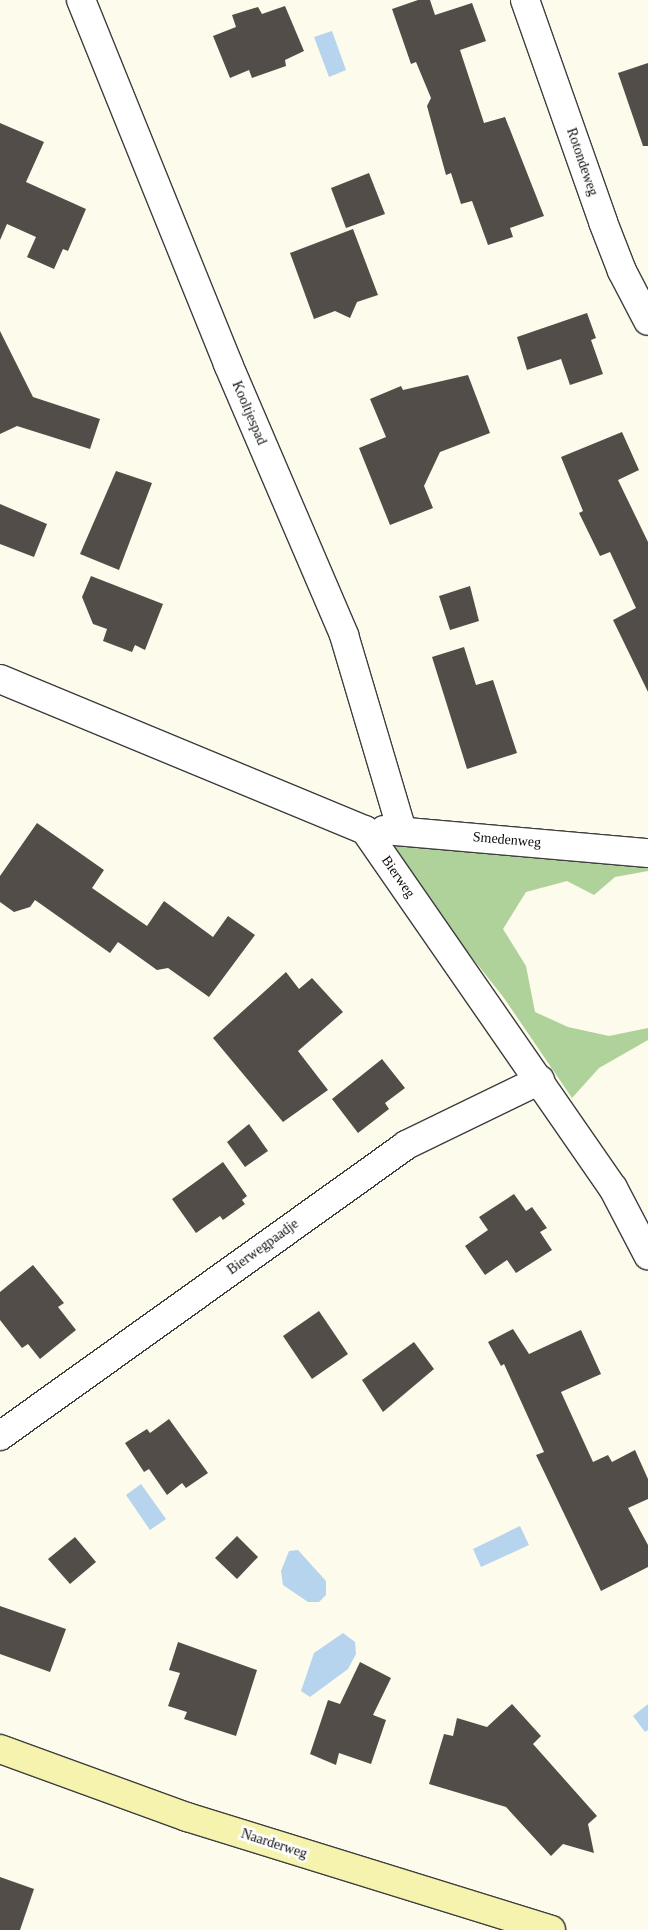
<!DOCTYPE html>
<style>
body{margin:0}
#map{position:relative;width:648px;height:1930px;overflow:hidden;background:#fdfbeb;font-family:Georgia,serif}
div>[style]{position:absolute}
.forest>*{inset:0;background:#afd19a}
.water>*{inset:0;background:#b6d4ee}
.building>*{inset:0;background:#524d49}
.roads{filter:drop-shadow(1px 0 #3e3e3e) drop-shadow(-1px 0 #3e3e3e) drop-shadow(0 1px #3e3e3e) drop-shadow(0 -1px #3e3e3e)}
.minor>*{height:28px;margin:-14px;padding:0 14px;transform-origin:14px;border-radius:14px;background:#fff}
.secondary>*{height:28px;margin:-14px;padding:0 14px;transform-origin:14px;border-radius:14px;background:#f5f3ae}
span{translate:-50% -50%;white-space:nowrap;text-align:center;line-height:1.15;-webkit-text-stroke:5px #fff;paint-order:stroke}
.street-label{font-size:14px;color:#0b0b0b}
</style>
<div id="map">
<div class="forest">
<i style="clip-path:polygon(406px 839px,648px 863px,648px 871px,615px 877px,594px 895px,567px 881px,526px 892px,503px 929px,526px 966px,535px 1012px,568px 1027px,609px 1036px,648px 1028px,648px 1040px,599px 1068px,572px 1098px,504px 998px,391px 855px,395px 845px)"></i>
</div>
<div class="water">
<i style="clip-path:polygon(332px 31px,346px 70px,329px 77px,314px 37px)"></i>
<i style="clip-path:polygon(141px 1484px,166px 1519px,150px 1530px,126px 1495px)"></i>
<i style="clip-path:polygon(520px 1526px,529px 1545px,481px 1567px,473px 1549px)"></i>
<i style="clip-path:polygon(298px 1550px,326px 1581px,326px 1595px,319px 1602px,308px 1602px,283px 1585px,281px 1571px,289px 1551px)"></i>
<i style="clip-path:polygon(343px 1633px,355px 1642px,356px 1654px,348px 1669px,310px 1697px,301px 1691px,314px 1653px)"></i>
<i style="clip-path:polygon(648px 1704px,648px 1730px,645px 1732px,633px 1716px)"></i>
</div>
<div class="building">
<i style="clip-path:polygon(418px 0,430px 0,435px 15px,472px 3px,486px 41px,460px 50px,484px 123px,505px 117px,544px 216px,510px 228px,513px 237px,488px 245px,472px 201px,461px 204px,451px 173px,446px 175px,427px 106px,431px 98px,416px 62px,411px 64px,392px 9px)"></i>
<i style="clip-path:polygon(285px 6px,304px 51px,285px 60px,286px 66px,252px 78px,249px 70px,230px 78px,213px 36px,236px 27px,232px 15px,258px 7px,262px 14px)"></i>
<i style="clip-path:polygon(648px 63px,648px 146px,643px 146px,618px 73px)"></i>
<i style="clip-path:polygon(0 123px,44px 142px,26px 182px,86px 209px,68px 251px,63px 249px,54px 269px,27px 257px,36px 237px,7px 224px,0 240px)"></i>
<i style="clip-path:polygon(369px 173px,385px 214px,346px 228px,331px 188px)"></i>
<i style="clip-path:polygon(353px 229px,378px 295px,357px 302px,350px 318px,335px 311px,314px 319px,290px 253px)"></i>
<i style="clip-path:polygon(587px 313px,596px 338px,591px 340px,603px 374px,570px 385px,561px 359px,527px 370px,517px 337px)"></i>
<i style="clip-path:polygon(0 331px,33px 397px,100px 419px,90px 449px,17px 426px,0 434px)"></i>
<i style="clip-path:polygon(468px 375px,490px 433px,440px 452px,424px 486px,433px 508px,390px 525px,359px 448px,386px 437px,370px 399px,401px 386px,403px 390px)"></i>
<i style="clip-path:polygon(622px 432px,639px 470px,618px 480px,648px 542px,648px 692px,613px 620px,636px 608px,610px 552px,600px 556px,579px 513px,583px 511px,561px 457px)"></i>
<i style="clip-path:polygon(116px 471px,152px 483px,119px 570px,80px 554px)"></i>
<i style="clip-path:polygon(0 504px,47px 524px,34px 557px,0 544px)"></i>
<i style="clip-path:polygon(91px 576px,163px 604px,145px 650px,135px 645px,132px 652px,103px 641px,107px 629px,93px 624px,82px 597px)"></i>
<i style="clip-path:polygon(470px 586px,479px 621px,450px 630px,439px 596px)"></i>
<i style="clip-path:polygon(464px 647px,476px 685px,493px 680px,517px 753px,467px 769px,432px 657px)"></i>
<i style="clip-path:polygon(37px 823px,104px 870px,92px 888px,147px 926px,164px 901px,213px 937px,228px 916px,255px 935px,209px 997px,168px 968px,157px 970px,118px 942px,110px 953px,35px 900px,30px 907px,14px 912px,0 902px,0 876px)"></i>
<i style="clip-path:polygon(286px 972px,299px 989px,312px 978px,343px 1012px,298px 1051px,328px 1090px,283px 1122px,213px 1038px)"></i>
<i style="clip-path:polygon(382px 1059px,405px 1088px,385px 1103px,389px 1109px,358px 1133px,332px 1099px)"></i>
<i style="clip-path:polygon(249px 1124px,268px 1151px,245px 1167px,227px 1142px)"></i>
<i style="clip-path:polygon(223px 1162px,247px 1196px,242px 1200px,245px 1204px,223px 1220px,220px 1216px,196px 1233px,172px 1199px)"></i>
<i style="clip-path:polygon(514px 1194px,526px 1211px,532px 1207px,547px 1228px,540px 1232px,552px 1250px,516px 1273px,507px 1260px,485px 1275px,465px 1246px,488px 1230px,479px 1217px)"></i>
<i style="clip-path:polygon(33px 1265px,64px 1303px,58px 1307px,76px 1330px,40px 1359px,28px 1344px,22px 1348px,0 1320px,0 1292px)"></i>
<i style="clip-path:polygon(319px 1311px,348px 1354px,312px 1379px,283px 1336px)"></i>
<i style="clip-path:polygon(513px 1329px,529px 1354px,581px 1330px,601px 1374px,561px 1392px,593px 1462px,608px 1455px,612px 1462px,635px 1450px,648px 1479px,648px 1499px,628px 1508px,648px 1545px,648px 1567px,601px 1591px,536px 1455px,544px 1452px,504px 1364px,501px 1366px,488px 1342px)"></i>
<i style="clip-path:polygon(414px 1342px,434px 1369px,383px 1412px,362px 1380px)"></i>
<i style="clip-path:polygon(169px 1419px,208px 1473px,186px 1488px,182px 1483px,167px 1495px,149px 1469px,144px 1472px,125px 1443px,147px 1429px,150px 1433px)"></i>
<i style="clip-path:polygon(237px 1536px,258px 1557px,237px 1579px,215px 1558px)"></i>
<i style="clip-path:polygon(75px 1537px,96px 1562px,70px 1584px,48px 1559px)"></i>
<i style="clip-path:polygon(0 1606px,66px 1629px,50px 1672px,0 1654px)"></i>
<i style="clip-path:polygon(178px 1642px,257px 1670px,236px 1736px,184px 1719px,187px 1712px,168px 1706px,180px 1673px,169px 1670px)"></i>
<i style="clip-path:polygon(360px 1662px,391px 1678px,373px 1715px,386px 1720px,371px 1764px,339px 1753px,336px 1765px,310px 1754px,328px 1700px,340px 1704px)"></i>
<i style="clip-path:polygon(512px 1704px,541px 1736px,533px 1744px,597px 1816px,588px 1824px,594px 1853px,563px 1844px,551px 1856px,506px 1807px,429px 1784px,444px 1734px,453px 1736px,457px 1718px,487px 1727px)"></i>
<i style="clip-path:polygon(0 1877px,34px 1889px,20px 1930px,0 1930px)"></i>
</div>
<div class="roads">
<div class="minor">
<i style="left:81px;top:0;width:393px;rotate:68deg"></i>
<i style="left:228px;top:364px;width:295px;rotate:66.8deg"></i>
<i style="left:344px;top:635px;width:204px;rotate:73.5deg"></i>
<i style="left:525px;top:0;width:235px;rotate:70.6deg"></i>
<i style="left:603px;top:222px;width:53px;rotate:68.8deg"></i>
<i style="left:622px;top:271px;width:56px;rotate:62.5deg"></i>
<i style="left:0;top:679px;width:395px;rotate:22.5deg"></i>
<i style="left:365px;top:830px;width:436px;rotate:55.3deg"></i>
<i style="left:613px;top:1188px;width:76px;rotate:62.4deg"></i>
<i style="left:384px;top:830px;width:265px;rotate:5deg"></i>
<i style="left:0;top:1436px;width:500px;rotate:-35.6deg"></i>
<i style="left:406px;top:1145px;width:149px;rotate:-25.9deg"></i>
</div>
<div class="secondary">
<i style="left:0;top:1749px;width:199px;rotate:20deg"></i>
<i style="left:187px;top:1817px;width:381px;rotate:17.2deg"></i>
</div>
</div>
<div class="street-label">
<span style="left:582px;top:162px;rotate:71deg">Rotondeweg</span>
<span style="left:249px;top:413px;rotate:67deg">Kooltjespad</span>
<span style="left:507px;top:840px;rotate:5deg">Smedenweg</span>
<span style="left:398px;top:877px;rotate:55deg">Bierweg</span>
<span style="left:263px;top:1247px;rotate:-36deg">Bierwegpaadje</span>
<span style="left:274px;top:1844px;rotate:18deg">Naarderweg</span>
</div>
</div>
